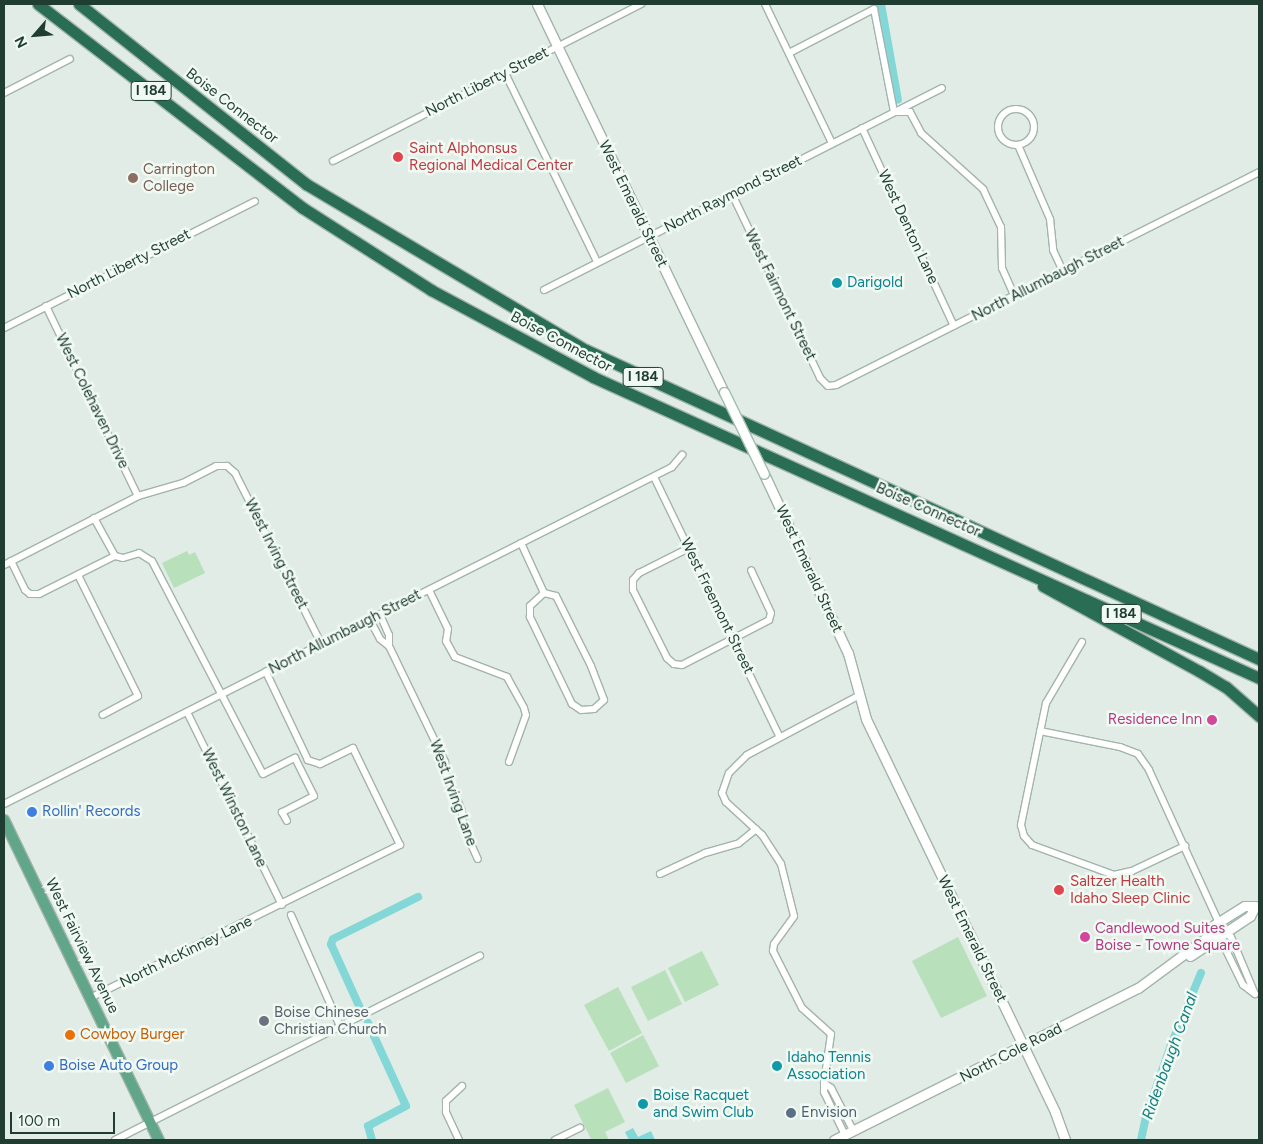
<!DOCTYPE html>
<style>
body{margin:0}
#map{position:relative;width:1263px;height:1144px;overflow:hidden;background:#e0ece5;font-family:Figtree,sans-serif}
div>[style]{position:absolute}
.green>*{inset:0;background:#b7e0bb}
.water>*{inset:0;background:#83d7d6}
.canal>*{height:8px;margin:-4px;padding:0 4px;transform-origin:4px;border-radius:4px;background:#83d7d6}
.roads{filter:drop-shadow(1px 0 #a2b4ab) drop-shadow(-1px 0 #a2b4ab) drop-shadow(0 1px #a2b4ab) drop-shadow(0 -1px #a2b4ab)}
.minor>*{height:6px;margin:-3px;padding:0 3px;transform-origin:3px;border-radius:3px;background:#fff}
.minor>.ring{margin:-3px;padding:0;box-sizing:content-box;background:none;border:6px solid #fff;border-radius:50%}
.secondary>*{height:9px;margin:-4.5px;padding:0 4.5px;transform-origin:4.5px;border-radius:4.5px;background:#fff}
.primary>*{height:10px;margin:-5px;padding:0 5px;transform-origin:5px;border-radius:5px;background:#61a689}
.motorway>*{height:11px;margin:-5.5px;padding:0 5.5px;transform-origin:5.5px;border-radius:5.5px;background:#286d54}
.bridges{filter:drop-shadow(1px 0 #a0bcae) drop-shadow(-1px 0 #a0bcae) drop-shadow(0 1px #a0bcae) drop-shadow(0 -1px #a0bcae)}
.secondary-bridge>*{height:9px;margin:-4.5px;padding:0 4.5px;transform-origin:4.5px;border-radius:4.5px;background:#fff}
.dots>*{width:14px;height:14px;translate:-50% -50%;box-sizing:border-box;border:2px solid #f1f9f3;border-radius:50%}
span{translate:-50% -50%;white-space:nowrap;text-align:center;line-height:1.15;-webkit-text-stroke:5px #f1f9f3;paint-order:stroke}
.shield-label span{padding:1px 4px;background:#f1f9f3;border:1px solid;border-radius:4px;-webkit-text-stroke-width:0}
.shield-label{font-size:14px;color:#1f3e31;font-weight:700}
.street-label{font-size:15px;color:#1f3e31}
.health-label{font-size:15px;color:#be3a42}
.left{translate:0 -50%;text-align:left}
.education-label{font-size:15px;color:#785e54}
.culture-label{font-size:15px;color:#0d838f}
.hotel-label{font-size:15px;color:#b23c85}
.right{translate:-100% -50%;text-align:right}
.shop-label{font-size:15px;color:#366cbe}
.worship-label{font-size:15px;color:#5b616d}
.food-label{font-size:15px;color:#c56008}
.service-label{font-size:15px;color:#4e5e75}
.water-label{font-size:16px;color:#147e7f;font-style:italic}
.frame{position:absolute;inset:0;border:5px solid #1f3e31;pointer-events:none}
.north{position:absolute;left:10px;top:10px;width:50px;height:50px;-webkit-text-stroke:4px #f1f9f3;paint-order:stroke;rotate:243deg;font-size:14px;font-weight:700;line-height:20px;text-align:center;color:#1f3e31}
.north::after{content:'';display:block;margin:auto;width:18px;height:22px;background:#1f3e31;clip-path:polygon(50% 0,100% 100%,50% 72%,0 100%)}
.scale{position:absolute;left:10px;top:1112px;width:105px;height:22px;box-sizing:border-box;border:2px solid #1f3e31;border-top:0;padding-left:6px;font-size:15px;line-height:18px;white-space:nowrap;color:#1f3e31;-webkit-text-stroke:4px #f1f9f3;paint-order:stroke}
</style>
<div id="map">
<div class="green">
<i style="clip-path:polygon(187px 551px,189px 555px,195px 552px,205px 573px,174px 588px,162px 563px)"></i>
<i style="clip-path:polygon(958px 937px,987px 996px,941px 1018px,912px 961px)"></i>
<i style="clip-path:polygon(702px 951px,719px 985px,685px 1002px,668px 968px)"></i>
<i style="clip-path:polygon(665px 970px,682px 1004px,648px 1021px,631px 987px)"></i>
<i style="clip-path:polygon(618px 987px,642px 1033px,609px 1051px,584px 1005px)"></i>
<i style="clip-path:polygon(643px 1035px,659px 1066px,626px 1083px,610px 1053px)"></i>
<i style="clip-path:polygon(608px 1088px,625px 1122px,605px 1132px,609px 1140px,591px 1139px,574px 1105px)"></i>
</div>
<div class="water">
<i style="clip-path:polygon(633px 1128px,638px 1137px,651px 1131px,655px 1140px,629px 1140px,625px 1132px)"></i>
</div>
<div class="canal">
<i style="left:881px;top:4px;width:97px;rotate:80deg"></i>
<i style="left:360px;top:1008px;width:70px;rotate:-114.4deg"></i>
<i style="left:331px;top:944px;width:5px;rotate:-68deg"></i>
<i style="left:333px;top:939px;width:95px;rotate:-26.3deg"></i>
<i style="left:368px;top:1023px;width:91px;rotate:65.4deg"></i>
<i style="left:406px;top:1106px;width:43px;rotate:152.2deg"></i>
<i style="left:368px;top:1126px;width:15px;rotate:74deg"></i>
<i style="left:1141px;top:1140px;width:24px;rotate:-78deg"></i>
<i style="left:1146px;top:1117px;width:76px;rotate:-70.9deg"></i>
<i style="left:1171px;top:1045px;width:78px;rotate:-67.4deg"></i>
</div>
<div class="roads">
<div class="minor">
<i style="left:765px;top:4px;width:154px;rotate:64.3deg"></i>
<i style="left:789px;top:53px;width:96px;rotate:-27.4deg"></i>
<i style="left:874px;top:9px;width:105px;rotate:79deg"></i>
<i style="left:894px;top:112px;width:16px"></i>
<i style="left:910px;top:112px;width:24px;rotate:62deg"></i>
<i style="left:921px;top:133px;width:84px;rotate:42.1deg"></i>
<i style="left:983px;top:189px;width:42px;rotate:64.7deg"></i>
<i style="left:1001px;top:227px;width:41px;rotate:88.6deg"></i>
<i style="left:1002px;top:268px;width:30px;rotate:66deg"></i>
<i style="left:505px;top:73px;width:210px;rotate:64deg"></i>
<i style="left:4px;top:93px;width:74px;rotate:-27.3deg"></i>
<i class="ring" style="left:998px;top:109px;width:30px;height:30px"></i>
<i style="left:862px;top:128px;width:218px;rotate:65.1deg"></i>
<i style="left:1018px;top:145px;width:81px;rotate:66.6deg"></i>
<i style="left:1050px;top:219px;width:31px;rotate:84deg"></i>
<i style="left:1053px;top:250px;width:23px;rotate:65deg"></i>
<i style="left:333px;top:161px;width:346px;rotate:-27deg"></i>
<i style="left:732px;top:194px;width:204px;rotate:64.4deg"></i>
<i style="left:820px;top:378px;width:11px;rotate:45deg"></i>
<i style="left:828px;top:386px;width:8px;rotate:-7deg"></i>
<i style="left:836px;top:385px;width:474px;rotate:-26.7deg"></i>
<i style="left:544px;top:290px;width:446px;rotate:-26.9deg"></i>
<i style="left:46px;top:306px;width:211px;rotate:64.2deg"></i>
<i style="left:4px;top:328px;width:281px;rotate:-26.8deg"></i>
<i style="left:654px;top:477px;width:288px;rotate:64.2deg"></i>
<i style="left:94px;top:518px;width:43px;rotate:61.1deg"></i>
<i style="left:115px;top:556px;width:8px;rotate:14deg"></i>
<i style="left:123px;top:558px;width:17px;rotate:-17deg"></i>
<i style="left:139px;top:553px;width:15px;rotate:32deg"></i>
<i style="left:152px;top:561px;width:240px;rotate:62.5deg"></i>
<i style="left:263px;top:774px;width:36px;rotate:-27deg"></i>
<i style="left:295px;top:758px;width:42px;rotate:63.4deg"></i>
<i style="left:314px;top:796px;width:36px;rotate:153deg"></i>
<i style="left:282px;top:812px;width:10px;rotate:61deg"></i>
<i style="left:521px;top:543px;width:55px;rotate:65.3deg"></i>
<i style="left:689px;top:548px;width:56px;rotate:153.4deg"></i>
<i style="left:639px;top:573px;width:9px;rotate:131deg"></i>
<i style="left:633px;top:580px;width:10px;rotate:90deg"></i>
<i style="left:633px;top:590px;width:76px;rotate:63.4deg"></i>
<i style="left:667px;top:658px;width:9px;rotate:41deg"></i>
<i style="left:674px;top:664px;width:8px;rotate:7deg"></i>
<i style="left:682px;top:665px;width:98px;rotate:-27.3deg"></i>
<i style="left:769px;top:620px;width:7px;rotate:-74deg"></i>
<i style="left:771px;top:613px;width:47px;rotate:-114.9deg"></i>
<i style="left:11px;top:561px;width:32px;rotate:64deg"></i>
<i style="left:25px;top:590px;width:6px;rotate:39deg"></i>
<i style="left:30px;top:594px;width:9px"></i>
<i style="left:39px;top:594px;width:85px;rotate:-26.6deg"></i>
<i style="left:4px;top:565px;width:151px;rotate:-27.2deg"></i>
<i style="left:138px;top:496px;width:47px;rotate:-16.1deg"></i>
<i style="left:183px;top:483px;width:37px;rotate:-27deg"></i>
<i style="left:216px;top:466px;width:11px"></i>
<i style="left:227px;top:466px;width:11px;rotate:41deg"></i>
<i style="left:235px;top:473px;width:193px;rotate:63.2deg"></i>
<i style="left:78px;top:575px;width:135px;rotate:63.6deg"></i>
<i style="left:138px;top:696px;width:40px;rotate:152deg"></i>
<i style="left:429px;top:590px;width:43px;rotate:64deg"></i>
<i style="left:448px;top:629px;width:12px;rotate:99deg"></i>
<i style="left:446px;top:641px;width:18px;rotate:61deg"></i>
<i style="left:455px;top:657px;width:56px;rotate:21deg"></i>
<i style="left:507px;top:677px;width:35px;rotate:61deg"></i>
<i style="left:524px;top:708px;width:7px;rotate:74deg"></i>
<i style="left:526px;top:715px;width:50px;rotate:109.9deg"></i>
<i style="left:544px;top:593px;width:12px;rotate:14deg"></i>
<i style="left:556px;top:596px;width:78px;rotate:63.4deg"></i>
<i style="left:591px;top:666px;width:36px;rotate:69deg"></i>
<i style="left:604px;top:700px;width:13px;rotate:138deg"></i>
<i style="left:594px;top:709px;width:13px;rotate:176deg"></i>
<i style="left:581px;top:710px;width:11px;rotate:-146deg"></i>
<i style="left:572px;top:704px;width:97px;rotate:-115.8deg"></i>
<i style="left:530px;top:617px;width:11px;rotate:-90deg"></i>
<i style="left:530px;top:606px;width:19px;rotate:-43deg"></i>
<i style="left:370px;top:620px;width:21px;rotate:62deg"></i>
<i style="left:380px;top:639px;width:11px;rotate:38deg"></i>
<i style="left:389px;top:646px;width:11px;rotate:-90deg"></i>
<i style="left:389px;top:635px;width:22px;rotate:-114deg"></i>
<i style="left:1082px;top:642px;width:71px;rotate:120.5deg"></i>
<i style="left:1046px;top:703px;width:125px;rotate:101.6deg"></i>
<i style="left:1021px;top:825px;width:11px;rotate:75deg"></i>
<i style="left:1024px;top:836px;width:12px;rotate:48deg"></i>
<i style="left:1032px;top:845px;width:87px;rotate:20.1deg"></i>
<i style="left:1114px;top:875px;width:18px;rotate:-13deg"></i>
<i style="left:1132px;top:871px;width:59px;rotate:-25.3deg"></i>
<i style="left:389px;top:646px;width:129px;rotate:64.2deg"></i>
<i style="left:445px;top:762px;width:12px;rotate:85deg"></i>
<i style="left:446px;top:774px;width:40px;rotate:66.6deg"></i>
<i style="left:462px;top:811px;width:15px;rotate:86deg"></i>
<i style="left:463px;top:826px;width:36px;rotate:66deg"></i>
<i style="left:187px;top:712px;width:215px;rotate:63.8deg"></i>
<i style="left:1040px;top:731px;width:82px;rotate:11.3deg"></i>
<i style="left:1120px;top:747px;width:19px;rotate:21deg"></i>
<i style="left:1138px;top:754px;width:19px;rotate:55deg"></i>
<i style="left:1149px;top:770px;width:166px;rotate:65.4deg"></i>
<i style="left:4px;top:804px;width:748px;rotate:-26.77deg"></i>
<i style="left:672px;top:467px;width:16px;rotate:-50deg"></i>
<i style="left:660px;top:874px;width:50px;rotate:-25deg"></i>
<i style="left:705px;top:853px;width:35px;rotate:-16deg"></i>
<i style="left:739px;top:843px;width:22px;rotate:-39deg"></i>
<i style="left:291px;top:915px;width:121px;rotate:66.2deg"></i>
<i style="left:1224px;top:933px;width:8px;rotate:30deg"></i>
<i style="left:1231px;top:937px;width:62px;rotate:67.2deg"></i>
<i style="left:1255px;top:994px;width:15px;rotate:-143deg"></i>
<i style="left:1243px;top:985px;width:48px;rotate:-116deg"></i>
<i style="left:1222px;top:942px;width:9px;rotate:-77deg"></i>
<i style="left:90px;top:998px;width:346px;rotate:-26.3deg"></i>
<i style="left:400px;top:845px;width:108px;rotate:-115.9deg"></i>
<i style="left:353px;top:748px;width:37px;rotate:154deg"></i>
<i style="left:320px;top:764px;width:13px;rotate:-162deg"></i>
<i style="left:308px;top:760px;width:98px;rotate:-115.5deg"></i>
<i style="left:824px;top:1083px;width:49px;rotate:-81.9deg"></i>
<i style="left:831px;top:1034px;width:39px;rotate:-138deg"></i>
<i style="left:802px;top:1008px;width:64px;rotate:-117deg"></i>
<i style="left:773px;top:951px;width:7px;rotate:-82deg"></i>
<i style="left:774px;top:944px;width:34px;rotate:-54deg"></i>
<i style="left:794px;top:916px;width:54px;rotate:-104deg"></i>
<i style="left:781px;top:864px;width:35px;rotate:-123deg"></i>
<i style="left:762px;top:835px;width:49px;rotate:-137.5deg"></i>
<i style="left:726px;top:802px;width:10px;rotate:-114deg"></i>
<i style="left:722px;top:793px;width:21px;rotate:-71deg"></i>
<i style="left:729px;top:773px;width:25px;rotate:-45deg"></i>
<i style="left:747px;top:755px;width:126px;rotate:-28deg"></i>
<i style="left:845px;top:1135px;width:48px;rotate:-116deg"></i>
<i style="left:824px;top:1092px;width:9px;rotate:-90deg"></i>
<i style="left:824px;top:1083px;width:9px;rotate:36deg"></i>
<i style="left:831px;top:1088px;width:47px;rotate:62.4deg"></i>
<i style="left:115px;top:1140px;width:409px;rotate:-26.8deg"></i>
<i style="left:459px;top:1140px;width:31px;rotate:-115deg"></i>
<i style="left:446px;top:1112px;width:11px;rotate:-90deg"></i>
<i style="left:446px;top:1101px;width:22px;rotate:-43deg"></i>
<i style="left:555px;top:1140px;width:28px;rotate:-26deg"></i>
</div>
<div class="secondary">
<i style="left:537px;top:4px;width:431px;rotate:64.3deg"></i>
<i style="left:764px;top:474px;width:198px;rotate:64.9deg"></i>
<i style="left:848px;top:653px;width:68px;rotate:74.7deg"></i>
<i style="left:866px;top:719px;width:436px;rotate:64.3deg"></i>
<i style="left:1055px;top:1112px;width:30px;rotate:70deg"></i>
<i style="left:1214px;top:925px;width:36px;rotate:-32deg"></i>
<i style="left:1245px;top:906px;width:10px"></i>
<i style="left:1190px;top:956px;width:72px;rotate:-33.7deg"></i>
<i style="left:1250px;top:916px;width:11px;rotate:-63deg"></i>
<i style="left:834px;top:1140px;width:340px;rotate:-26.6deg"></i>
<i style="left:1138px;top:988px;width:99px;rotate:-36.4deg"></i>
<i style="left:1218px;top:929px;width:8px;rotate:-90deg"></i>
</div>
<div class="primary">
<i style="left:4px;top:820px;width:356px;rotate:64.2deg"></i>
</div>
<div class="motorway">
<i style="left:38px;top:4px;width:334px;rotate:37.6deg"></i>
<i style="left:303px;top:208px;width:152px;rotate:32.6deg"></i>
<i style="left:431px;top:290px;width:184px;rotate:28.2deg"></i>
<i style="left:593px;top:377px;width:731px;rotate:24.32deg"></i>
<i style="left:79px;top:4px;width:290px;rotate:38.4deg"></i>
<i style="left:306px;top:184px;width:326px;rotate:30.7deg"></i>
<i style="left:586px;top:350px;width:741px;rotate:24.66deg"></i>
<i style="left:1043px;top:586px;width:178px;rotate:28.6deg"></i>
<i style="left:1199px;top:671px;width:31px;rotate:31deg"></i>
<i style="left:1226px;top:687px;width:44px;rotate:41.3deg"></i>
</div>
</div>
<div class="bridges">
<div class="secondary-bridge">
<i style="left:724px;top:392px;width:91px;rotate:64deg"></i>
</div>
</div>
<div class="dots">
<i style="left:398px;top:157px;background:#e0444e"></i>
<i style="left:133px;top:178px;background:#8d6e63"></i>
<i style="left:837px;top:283px;background:#0f9aa8"></i>
<i style="left:1212px;top:720px;background:#d1479c"></i>
<i style="left:32px;top:812px;background:#3f7fe0"></i>
<i style="left:1059px;top:890px;background:#e0444e"></i>
<i style="left:1085px;top:937px;background:#d1479c"></i>
<i style="left:264px;top:1021px;background:#6b7280"></i>
<i style="left:70px;top:1035px;background:#e8710a"></i>
<i style="left:49px;top:1066px;background:#3f7fe0"></i>
<i style="left:777px;top:1066px;background:#0f9aa8"></i>
<i style="left:643px;top:1104px;background:#0f9aa8"></i>
<i style="left:791px;top:1113px;background:#5c6f8a"></i>
</div>
<div class="shield-label">
<span style="left:151px;top:91px">I 184</span>
<span style="left:643px;top:377px">I 184</span>
<span style="left:1121px;top:614px">I 184</span>
</div>
<div class="street-label">
<span style="left:487px;top:82px;rotate:-27deg">North Liberty Street</span>
<span style="left:232px;top:106px;rotate:38deg">Boise Connector</span>
<span style="left:733px;top:194px;rotate:-27deg">North Raymond Street</span>
<span style="left:633px;top:204px;rotate:64deg">West Emerald Street</span>
<span style="left:908px;top:227px;rotate:65deg">West Denton Lane</span>
<span style="left:129px;top:264px;rotate:-27deg">North Liberty Street</span>
<span style="left:1048px;top:279px;rotate:-27deg">North Allumbaugh Street</span>
<span style="left:780px;top:295px;rotate:64deg">West Fairmont Street</span>
<span style="left:561px;top:342px;rotate:28deg">Boise Connector</span>
<span style="left:92px;top:401px;rotate:64deg">West Colehaven Drive</span>
<span style="left:928px;top:510px;rotate:24deg">Boise Connector</span>
<span style="left:276px;top:554px;rotate:63deg">West Irving Street</span>
<span style="left:809px;top:569px;rotate:65deg">West Emerald Street</span>
<span style="left:717px;top:606px;rotate:64deg">West Freemont Street</span>
<span style="left:345px;top:632px;rotate:-27deg">North Allumbaugh Street</span>
<span style="left:453px;top:793px;rotate:70deg">West Irving Lane</span>
<span style="left:234px;top:808px;rotate:64deg">West Winston Lane</span>
<span style="left:972px;top:939px;rotate:64deg">West Emerald Street</span>
<span style="left:82px;top:946px;rotate:64deg">West Fairview Avenue</span>
<span style="left:186px;top:952px;rotate:-26deg">North McKinney Lane</span>
<span style="left:1011px;top:1053px;rotate:-27deg">North Cole Road</span>
</div>
<div class="health-label">
<span class="left" style="left:409px;top:157px">Saint Alphonsus<br>Regional Medical Center</span>
<span class="left" style="left:1070px;top:890px">Saltzer Health<br>Idaho Sleep Clinic</span>
</div>
<div class="education-label">
<span class="left" style="left:143px;top:178px">Carrington<br>College</span>
</div>
<div class="culture-label">
<span class="left" style="left:847px;top:283px">Darigold</span>
<span class="left" style="left:787px;top:1066px">Idaho Tennis<br>Association</span>
<span class="left" style="left:653px;top:1104px">Boise Racquet<br>and Swim Club</span>
</div>
<div class="hotel-label">
<span class="right" style="left:1202px;top:720px">Residence Inn</span>
<span class="left" style="left:1095px;top:937px">Candlewood Suites<br>Boise - Towne Square</span>
</div>
<div class="shop-label">
<span class="left" style="left:42px;top:812px">Rollin' Records</span>
<span class="left" style="left:59px;top:1066px">Boise Auto Group</span>
</div>
<div class="worship-label">
<span class="left" style="left:274px;top:1021px">Boise Chinese<br>Christian Church</span>
</div>
<div class="food-label">
<span class="left" style="left:80px;top:1035px">Cowboy Burger</span>
</div>
<div class="service-label">
<span class="left" style="left:801px;top:1113px">Envision</span>
</div>
<div class="water-label">
<span style="left:1170px;top:1056px;rotate:-70deg">Ridenbaugh Canal</span>
</div>
<div class="frame"></div>
<div class="north">N</div>
<div class="scale">100 m</div>
</div>
